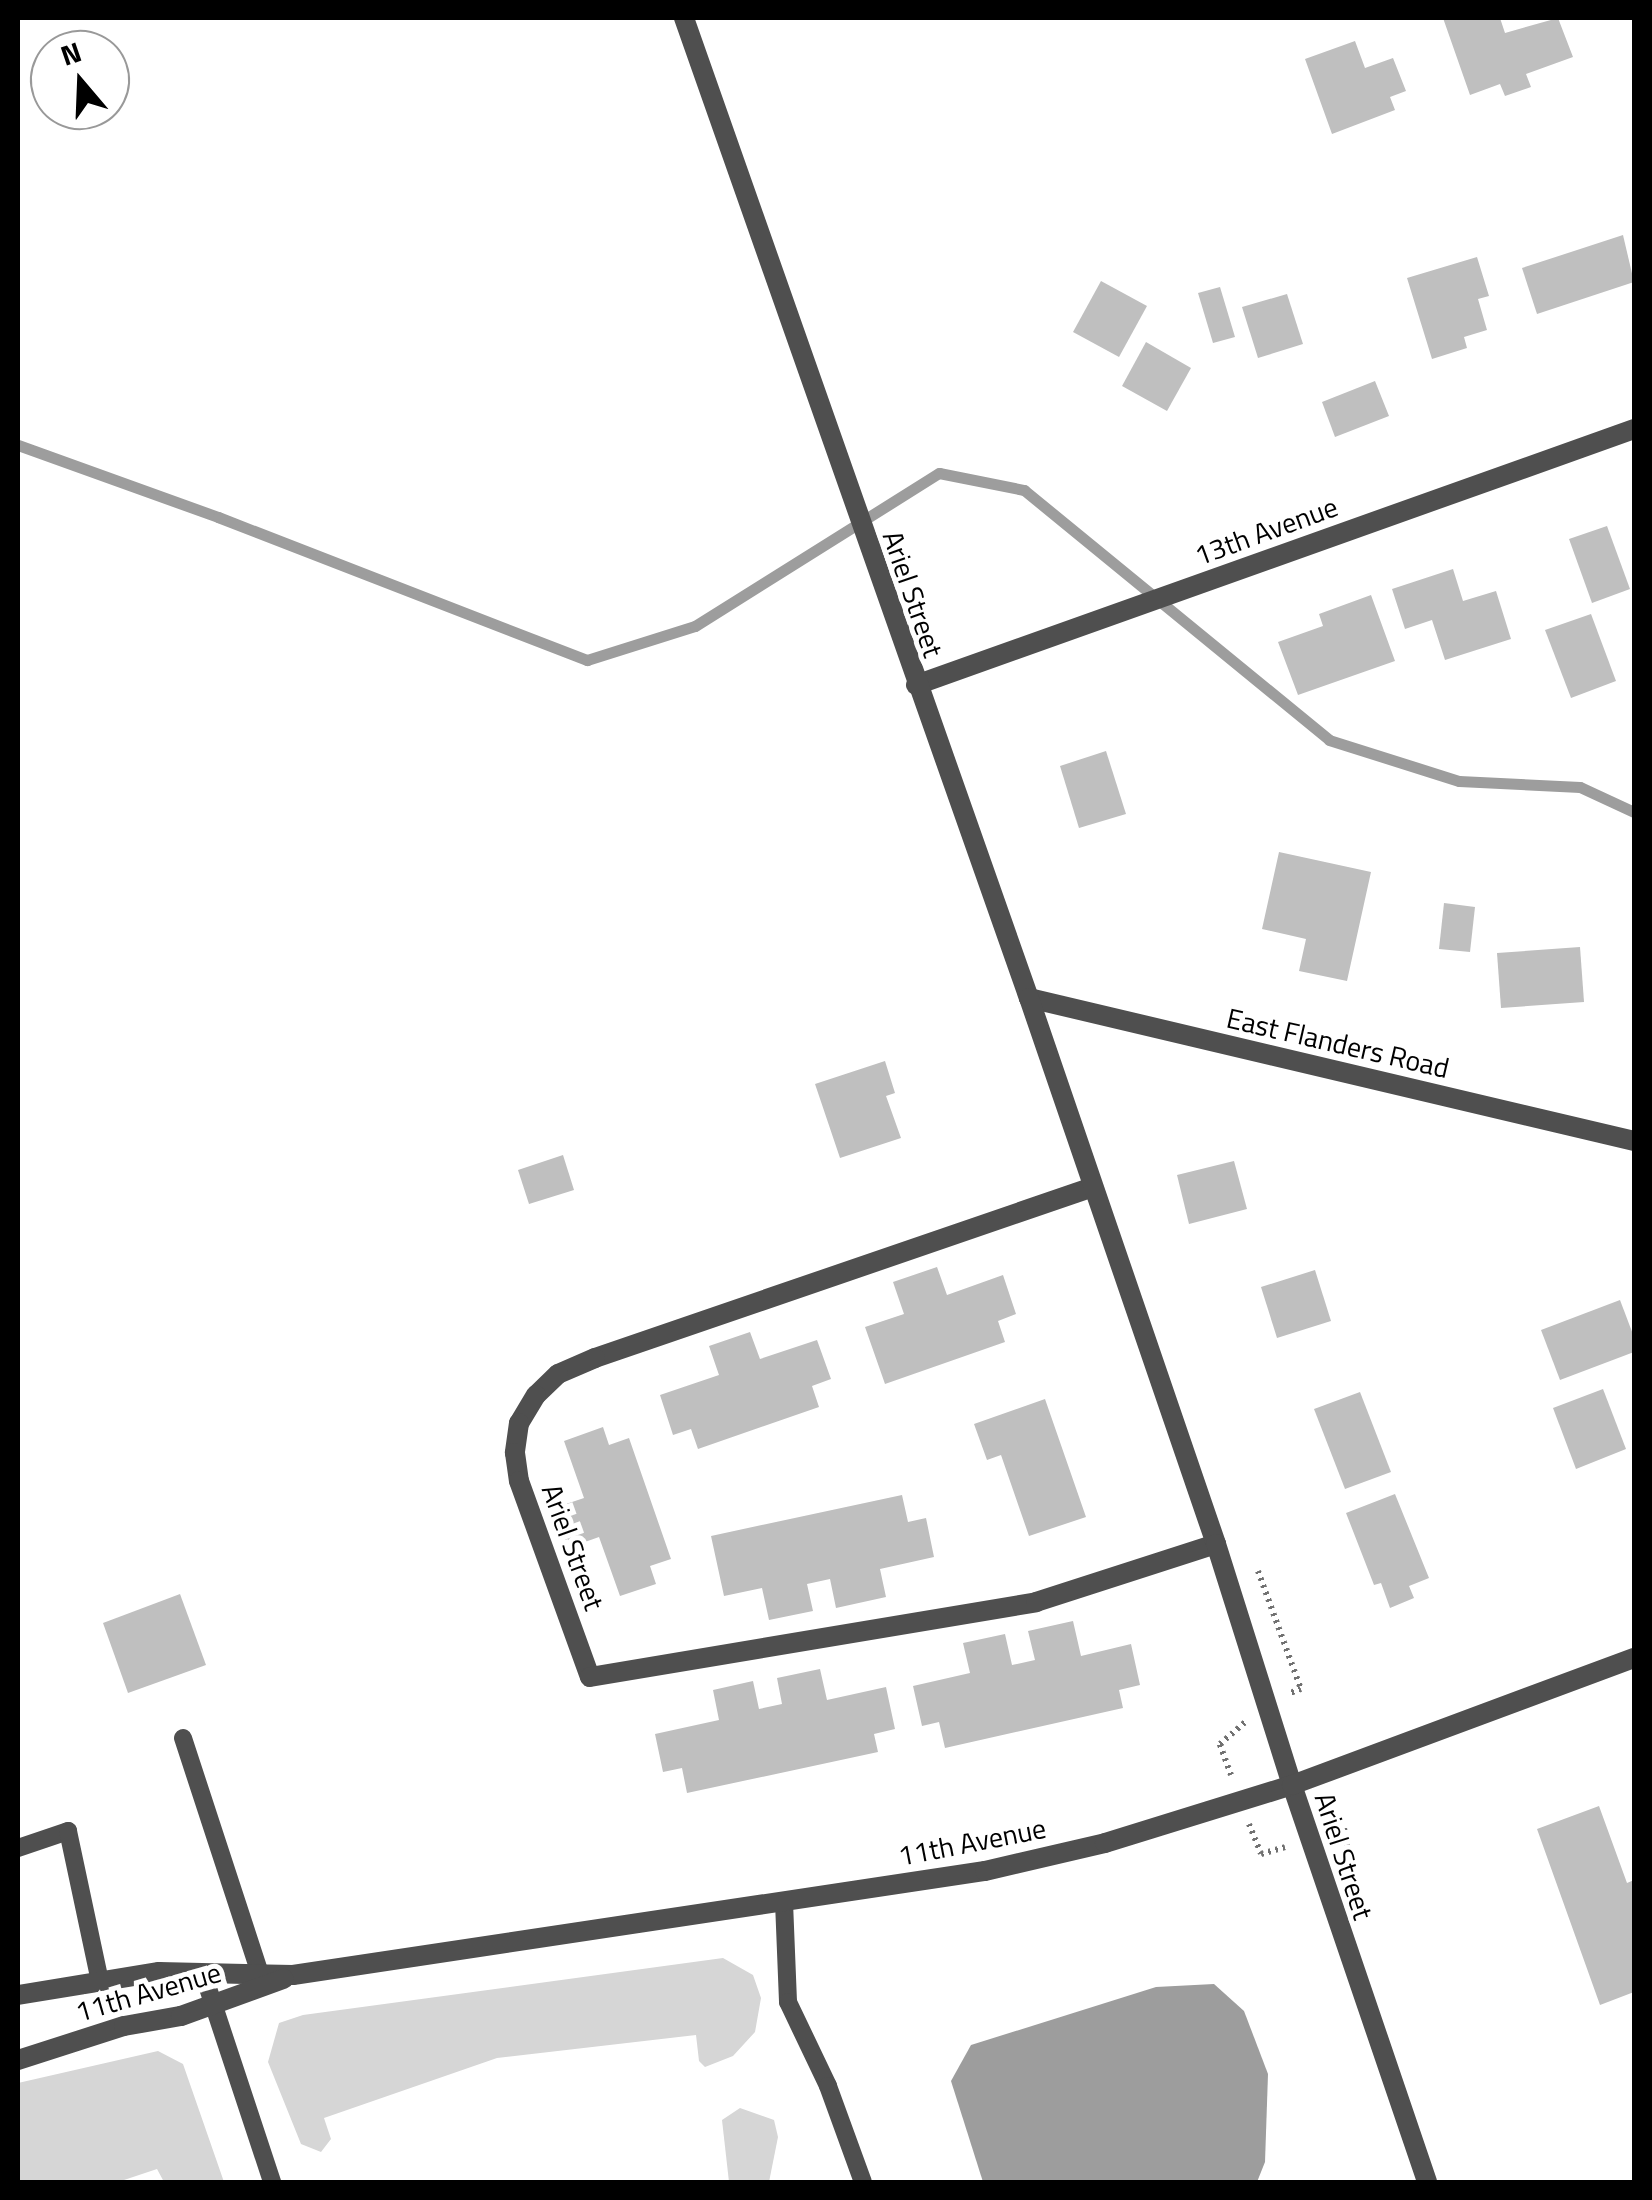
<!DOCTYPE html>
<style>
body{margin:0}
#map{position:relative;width:1652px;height:2200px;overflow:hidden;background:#fff;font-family:"Titillium Web",sans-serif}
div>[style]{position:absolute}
.green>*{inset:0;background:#d6d6d6}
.water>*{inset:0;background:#9d9d9d}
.stream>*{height:11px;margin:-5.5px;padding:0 5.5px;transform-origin:5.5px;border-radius:5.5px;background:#9d9d9d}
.building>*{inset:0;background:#bfbfbf}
.path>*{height:6px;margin-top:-3px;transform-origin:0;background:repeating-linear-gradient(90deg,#717171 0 2.5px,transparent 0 7.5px)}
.service>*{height:18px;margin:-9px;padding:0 9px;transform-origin:9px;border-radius:9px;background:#4f4f4f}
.minor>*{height:20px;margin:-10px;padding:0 10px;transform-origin:10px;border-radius:10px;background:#4f4f4f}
.tertiary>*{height:20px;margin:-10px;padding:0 10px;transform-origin:10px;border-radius:10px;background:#4f4f4f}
span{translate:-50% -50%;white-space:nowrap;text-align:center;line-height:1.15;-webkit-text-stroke:10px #fff;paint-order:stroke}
.street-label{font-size:28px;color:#000}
.frame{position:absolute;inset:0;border:20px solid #000;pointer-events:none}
.north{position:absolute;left:30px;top:30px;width:100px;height:100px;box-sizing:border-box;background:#fff;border:2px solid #999;border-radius:50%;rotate:341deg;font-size:28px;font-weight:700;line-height:40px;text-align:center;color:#000}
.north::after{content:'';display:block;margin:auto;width:35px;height:45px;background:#000;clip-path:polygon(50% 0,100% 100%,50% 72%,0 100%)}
</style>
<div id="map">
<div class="green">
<i style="clip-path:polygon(723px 1958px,753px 1975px,761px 1998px,755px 2032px,733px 2056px,705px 2067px,699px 2061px,696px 2035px,497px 2058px,324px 2118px,331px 2139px,321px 2152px,301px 2144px,268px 2062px,279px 2023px,303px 2015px)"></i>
<i style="clip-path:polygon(158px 2051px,183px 2064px,224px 2182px,164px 2182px,157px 2169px,118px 2182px,18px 2182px,18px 2083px)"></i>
<i style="clip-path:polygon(740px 2108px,774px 2120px,778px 2137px,769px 2182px,729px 2182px,722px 2120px)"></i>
</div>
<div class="water">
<i style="clip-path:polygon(1214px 1984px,1244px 2011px,1268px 2074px,1265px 2162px,1257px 2182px,983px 2182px,951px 2081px,971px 2045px,1156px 1987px)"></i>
</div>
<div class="stream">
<i style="left:18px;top:445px;width:213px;rotate:19.8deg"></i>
<i style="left:218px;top:517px;width:396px;rotate:21.2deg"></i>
<i style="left:587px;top:660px;width:113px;rotate:-17.5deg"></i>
<i style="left:695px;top:626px;width:288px;rotate:-32.1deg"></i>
<i style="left:939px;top:473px;width:87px;rotate:11.3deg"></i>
<i style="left:1024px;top:490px;width:394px;rotate:39.3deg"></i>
<i style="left:1329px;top:740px;width:136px;rotate:17.5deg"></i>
<i style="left:1459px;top:781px;width:121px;rotate:2.8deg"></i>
<i style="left:1580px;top:787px;width:60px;rotate:24.8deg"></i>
</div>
<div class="building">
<i style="clip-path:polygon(1443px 18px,1500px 18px,1505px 33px,1558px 18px,1573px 57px,1526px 74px,1531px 87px,1505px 96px,1500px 84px,1470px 95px)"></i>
<i style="clip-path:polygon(1355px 41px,1365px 68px,1393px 58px,1406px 91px,1390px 97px,1395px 110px,1332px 134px,1305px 59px)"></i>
<i style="clip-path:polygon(1623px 235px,1634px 282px,1537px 314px,1522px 268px)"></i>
<i style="clip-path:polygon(1477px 257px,1489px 296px,1478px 299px,1487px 330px,1464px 337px,1467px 348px,1432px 359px,1407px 278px)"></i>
<i style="clip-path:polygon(1101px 281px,1147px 306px,1119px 357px,1073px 332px)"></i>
<i style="clip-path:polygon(1220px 287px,1235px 337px,1213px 343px,1198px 293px)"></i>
<i style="clip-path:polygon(1287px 294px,1303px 344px,1258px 358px,1242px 307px)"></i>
<i style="clip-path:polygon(1146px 342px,1191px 368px,1167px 411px,1122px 386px)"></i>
<i style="clip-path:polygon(1375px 381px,1389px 416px,1335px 437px,1322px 402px)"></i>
<i style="clip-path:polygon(1607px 526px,1630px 589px,1592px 603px,1569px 539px)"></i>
<i style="clip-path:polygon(1453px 569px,1463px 601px,1496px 591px,1511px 639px,1445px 660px,1432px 620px,1405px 629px,1392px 589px)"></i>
<i style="clip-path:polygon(1371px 595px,1395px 661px,1298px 695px,1278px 642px,1323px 626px,1319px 614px)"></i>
<i style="clip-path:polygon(1591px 614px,1616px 681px,1571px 698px,1545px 630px)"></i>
<i style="clip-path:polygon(1106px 751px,1126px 814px,1079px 828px,1060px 766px)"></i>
<i style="clip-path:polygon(1279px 852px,1371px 872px,1347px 981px,1299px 971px,1306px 939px,1262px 929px)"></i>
<i style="clip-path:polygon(1444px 903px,1475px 907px,1470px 952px,1439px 949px)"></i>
<i style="clip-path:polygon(1580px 947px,1584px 1002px,1501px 1008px,1497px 953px)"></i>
<i style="clip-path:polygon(885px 1061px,895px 1093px,886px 1096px,901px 1138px,840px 1158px,815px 1084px)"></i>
<i style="clip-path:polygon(563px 1155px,574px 1190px,529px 1204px,518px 1170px)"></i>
<i style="clip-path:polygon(1234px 1161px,1247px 1209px,1189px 1224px,1177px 1175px)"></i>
<i style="clip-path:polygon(937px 1267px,947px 1295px,1003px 1275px,1016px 1314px,998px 1321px,1005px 1342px,885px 1384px,865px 1327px,904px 1314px,893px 1282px)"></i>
<i style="clip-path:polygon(1315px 1270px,1331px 1321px,1277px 1338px,1261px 1287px)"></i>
<i style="clip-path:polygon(1620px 1300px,1634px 1337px,1634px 1352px,1560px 1380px,1541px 1330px)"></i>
<i style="clip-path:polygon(750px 1332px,760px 1359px,817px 1340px,831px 1379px,812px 1386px,819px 1407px,698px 1449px,691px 1429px,673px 1435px,660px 1395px,719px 1375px,709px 1346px)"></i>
<i style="clip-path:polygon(1603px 1389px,1626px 1449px,1576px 1469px,1553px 1408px)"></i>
<i style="clip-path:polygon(1360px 1392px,1391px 1472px,1345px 1489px,1314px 1409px)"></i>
<i style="clip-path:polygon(1045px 1399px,1086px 1517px,1029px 1536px,1001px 1455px,987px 1460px,974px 1424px)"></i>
<i style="clip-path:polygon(603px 1427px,609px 1445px,629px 1438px,671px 1559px,650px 1566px,656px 1584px,620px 1596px,599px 1537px,568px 1548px,554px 1508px,584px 1498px,564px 1441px)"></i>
<i style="clip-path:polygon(1395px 1494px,1429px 1578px,1409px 1586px,1414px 1598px,1390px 1608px,1381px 1583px,1374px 1585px,1346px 1513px)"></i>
<i style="clip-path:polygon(902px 1495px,908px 1522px,926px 1518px,934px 1557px,880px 1569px,886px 1597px,836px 1608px,830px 1579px,807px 1584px,813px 1611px,769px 1620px,762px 1588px,724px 1596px,711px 1536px)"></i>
<i style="clip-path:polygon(180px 1594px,206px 1665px,128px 1693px,103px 1623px)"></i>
<i style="clip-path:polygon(1073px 1621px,1081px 1656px,1131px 1644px,1140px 1685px,1119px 1690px,1123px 1708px,945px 1748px,939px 1722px,922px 1726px,913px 1686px,970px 1673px,963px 1643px,1005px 1634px,1012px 1665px,1035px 1660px,1028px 1631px)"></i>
<i style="clip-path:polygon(820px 1669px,827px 1700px,886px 1687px,895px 1729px,874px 1734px,878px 1752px,687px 1793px,682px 1768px,663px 1772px,655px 1734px,719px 1720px,713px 1690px,753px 1681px,759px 1709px,782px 1704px,777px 1678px)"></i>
<i style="clip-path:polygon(1599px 1806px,1627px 1883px,1634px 1880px,1634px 1992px,1600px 2005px,1537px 1829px)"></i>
</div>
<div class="path">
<i style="left:1258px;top:1571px;width:126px;rotate:70deg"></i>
<i style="left:1301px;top:1689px;width:12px;rotate:160deg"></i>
<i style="left:1231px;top:1775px;width:33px;rotate:-110deg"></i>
<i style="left:1220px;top:1744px;width:35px;rotate:-41deg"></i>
<i style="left:1249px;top:1824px;width:32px;rotate:68deg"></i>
<i style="left:1261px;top:1854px;width:25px;rotate:-16deg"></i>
<i style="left:1335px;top:1831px;width:9px;rotate:-18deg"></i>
<i style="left:1344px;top:1828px;width:23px;rotate:80deg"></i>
</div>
<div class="service">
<i style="left:183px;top:1738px;width:248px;rotate:71.9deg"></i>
<i style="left:18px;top:1848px;width:53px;rotate:-18.8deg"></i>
<i style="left:68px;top:1831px;width:154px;rotate:78deg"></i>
<i style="left:784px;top:1902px;width:100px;rotate:87.7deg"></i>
<i style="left:788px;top:2002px;width:93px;rotate:64.5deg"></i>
<i style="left:828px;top:2086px;width:102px;rotate:70deg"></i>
<i style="left:203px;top:1973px;width:220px;rotate:71.7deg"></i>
</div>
<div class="minor">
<i style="left:916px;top:685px;width:762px;rotate:-19.62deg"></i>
<i style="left:1029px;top:998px;width:622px;rotate:13.3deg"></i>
<i style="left:1093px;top:1187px;width:527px;rotate:161.05deg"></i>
<i style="left:595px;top:1358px;width:40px;rotate:156.6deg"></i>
<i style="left:558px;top:1374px;width:30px;rotate:136deg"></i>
<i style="left:536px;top:1395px;width:33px;rotate:121deg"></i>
<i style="left:519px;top:1423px;width:30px;rotate:98deg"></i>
<i style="left:515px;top:1453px;width:28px;rotate:82deg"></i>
<i style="left:519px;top:1481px;width:208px;rotate:70.1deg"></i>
<i style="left:590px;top:1677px;width:452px;rotate:-9.5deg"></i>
<i style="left:1036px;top:1602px;width:189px;rotate:-17.9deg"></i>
<i style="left:1292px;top:1785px;width:419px;rotate:71.2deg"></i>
</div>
<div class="tertiary">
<i style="left:684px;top:18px;width:1039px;rotate:70.61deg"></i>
<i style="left:1029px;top:998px;width:577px;rotate:71.09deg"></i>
<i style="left:1216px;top:1544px;width:253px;rotate:72.5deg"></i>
<i style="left:18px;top:1995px;width:143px;rotate:-9.3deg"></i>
<i style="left:159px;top:1972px;width:134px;rotate:1.3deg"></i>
<i style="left:293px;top:1975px;width:700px;rotate:-8.55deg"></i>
<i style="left:985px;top:1871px;width:123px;rotate:-13.1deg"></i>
<i style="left:1105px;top:1843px;width:196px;rotate:-17.2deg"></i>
<i style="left:1292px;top:1785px;width:365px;rotate:-20.4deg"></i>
<i style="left:18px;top:2060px;width:111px;rotate:-17.8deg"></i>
<i style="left:124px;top:2026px;width:58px;rotate:-10deg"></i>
<i style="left:181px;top:2016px;width:109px;rotate:-19.9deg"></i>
</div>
<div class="street-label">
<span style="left:1266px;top:531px;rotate:-20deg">13th Avenue</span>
<span style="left:913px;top:594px;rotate:71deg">Ariel Street</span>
<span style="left:1338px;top:1043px;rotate:13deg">East Flanders Road</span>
<span style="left:573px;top:1547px;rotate:70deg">Ariel Street</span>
<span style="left:972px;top:1842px;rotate:-11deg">11th Avenue</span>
<span style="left:1344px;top:1856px;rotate:72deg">Ariel Street</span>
<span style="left:148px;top:1992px;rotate:-16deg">11th Avenue</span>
</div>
<div class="frame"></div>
<div class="north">N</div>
</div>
